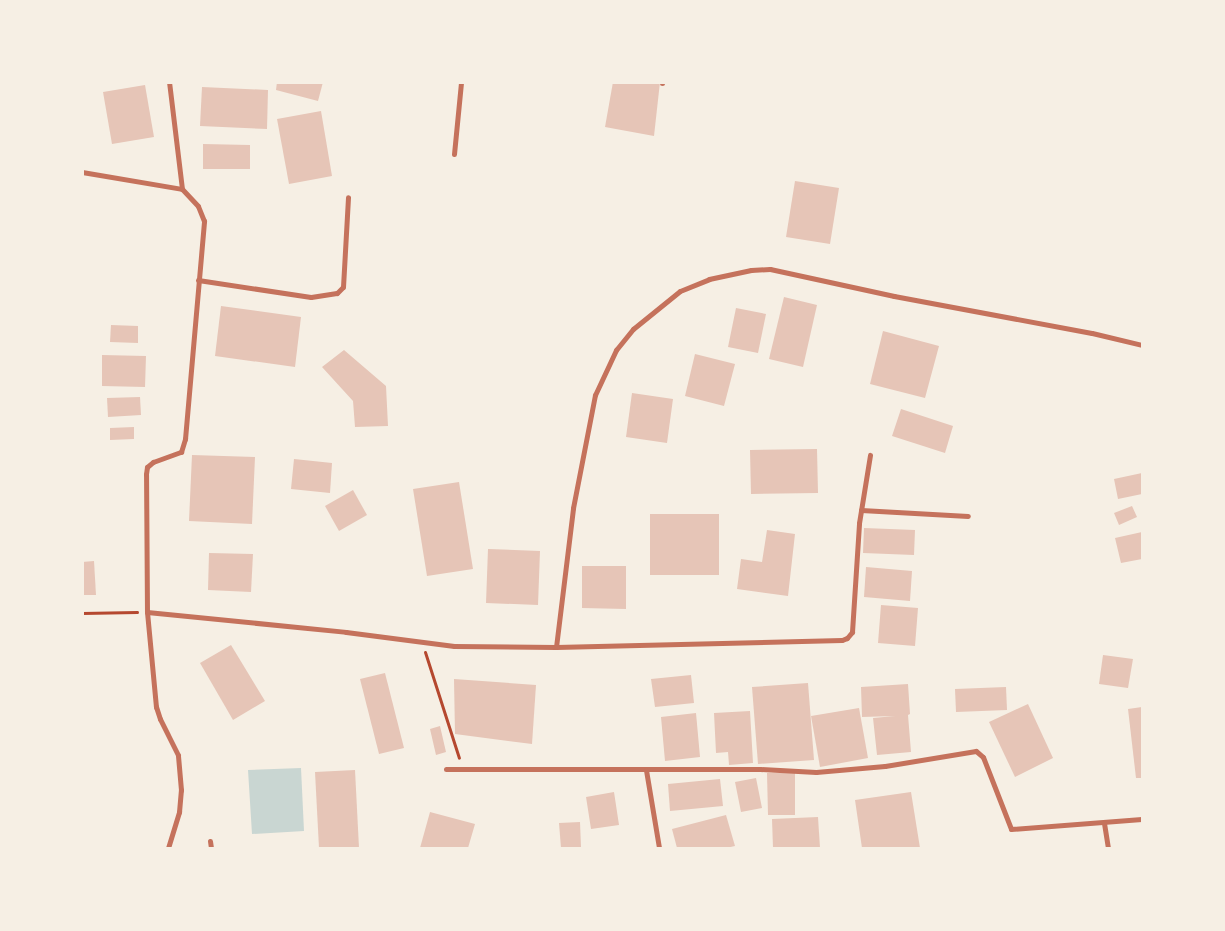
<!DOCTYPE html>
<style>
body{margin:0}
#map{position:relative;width:1225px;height:931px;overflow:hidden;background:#f6efe4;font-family:"Space Grotesk",sans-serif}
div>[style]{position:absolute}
.water>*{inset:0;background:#c9d6d2}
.building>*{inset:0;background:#e6c5b7}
.path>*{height:3px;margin:-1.5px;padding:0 1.5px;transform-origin:1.5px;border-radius:1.5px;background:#b5482f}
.minor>*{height:5px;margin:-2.5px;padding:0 2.5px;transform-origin:2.5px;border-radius:2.5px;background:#c5725c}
span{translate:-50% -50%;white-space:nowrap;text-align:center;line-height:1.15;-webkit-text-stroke:5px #f6efe4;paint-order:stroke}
.frame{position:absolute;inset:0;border:84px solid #f6efe4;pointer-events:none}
</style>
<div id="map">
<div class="water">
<i style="clip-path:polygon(301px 768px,304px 831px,252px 834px,248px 770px)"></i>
</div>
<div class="building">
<i style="clip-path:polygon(277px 82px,323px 82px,318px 101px,276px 90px)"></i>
<i style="clip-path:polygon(613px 82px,660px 82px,654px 136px,605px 127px)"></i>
<i style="clip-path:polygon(145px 85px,154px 137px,112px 144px,103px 92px)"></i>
<i style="clip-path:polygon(202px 87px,268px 90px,267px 129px,200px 126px)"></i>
<i style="clip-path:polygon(321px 111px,332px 176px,289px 184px,277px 119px)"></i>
<i style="clip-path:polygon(203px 144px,250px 145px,250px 169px,203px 169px)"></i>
<i style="clip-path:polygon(795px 181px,839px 188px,830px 244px,786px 237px)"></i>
<i style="clip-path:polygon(784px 297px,817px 305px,803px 367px,769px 359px)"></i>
<i style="clip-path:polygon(221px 306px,301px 317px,295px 367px,215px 356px)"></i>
<i style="clip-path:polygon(736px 308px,766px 314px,758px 353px,728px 347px)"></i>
<i style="clip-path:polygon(111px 325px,138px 326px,138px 343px,110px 342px)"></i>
<i style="clip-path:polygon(883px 331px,939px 346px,925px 398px,870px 384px)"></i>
<i style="clip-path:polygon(344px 350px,386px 386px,388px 426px,355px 427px,353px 401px,322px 367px)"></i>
<i style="clip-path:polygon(695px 354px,735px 364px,724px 406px,685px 396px)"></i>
<i style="clip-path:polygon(102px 355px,146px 356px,145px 387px,102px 386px)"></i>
<i style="clip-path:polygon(632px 393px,673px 399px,667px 443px,626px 437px)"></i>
<i style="clip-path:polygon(140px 397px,141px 415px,108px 417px,107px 398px)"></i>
<i style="clip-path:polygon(901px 409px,953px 426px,945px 453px,892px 436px)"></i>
<i style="clip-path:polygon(134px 427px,134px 439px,110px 440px,110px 428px)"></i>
<i style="clip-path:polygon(817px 449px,818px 493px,751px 494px,750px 450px)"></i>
<i style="clip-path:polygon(192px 455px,255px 457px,252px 524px,189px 521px)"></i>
<i style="clip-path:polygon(294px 459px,332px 463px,330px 493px,291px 489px)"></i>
<i style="clip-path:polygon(1142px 473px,1142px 494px,1118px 499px,1114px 479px)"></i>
<i style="clip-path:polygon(459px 482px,473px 569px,427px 576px,413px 489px)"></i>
<i style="clip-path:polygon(353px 490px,367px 515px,339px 531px,325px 506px)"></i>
<i style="clip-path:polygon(1132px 506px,1137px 517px,1119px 525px,1114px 513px)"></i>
<i style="clip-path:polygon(650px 514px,719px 514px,719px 575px,650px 575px)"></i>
<i style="clip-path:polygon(864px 528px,915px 530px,914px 555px,863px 553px)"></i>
<i style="clip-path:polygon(767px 530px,795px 534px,788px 596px,737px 589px,741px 559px,762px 562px)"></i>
<i style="clip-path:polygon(1142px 532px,1142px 559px,1121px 563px,1115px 538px)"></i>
<i style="clip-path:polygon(488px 549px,540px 551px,538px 605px,486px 603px)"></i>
<i style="clip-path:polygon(209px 553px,253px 554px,251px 592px,208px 590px)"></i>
<i style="clip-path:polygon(94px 561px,96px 595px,82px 595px,82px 562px)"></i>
<i style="clip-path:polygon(582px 566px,626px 566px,626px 609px,582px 608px)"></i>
<i style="clip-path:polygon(866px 567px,912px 571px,910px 601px,864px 597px)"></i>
<i style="clip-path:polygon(881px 605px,918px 608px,915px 646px,878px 643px)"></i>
<i style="clip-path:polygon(231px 645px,265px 701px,233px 720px,200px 663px)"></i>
<i style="clip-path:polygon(1103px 655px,1133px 659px,1128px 688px,1099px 684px)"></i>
<i style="clip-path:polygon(385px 673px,404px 748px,379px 754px,360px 679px)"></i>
<i style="clip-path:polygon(691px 675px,694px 703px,655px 707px,651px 679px)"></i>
<i style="clip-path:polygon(454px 679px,536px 685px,532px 744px,455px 734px)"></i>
<i style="clip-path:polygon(808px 683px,814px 760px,758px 764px,752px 687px)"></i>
<i style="clip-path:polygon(908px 684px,910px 714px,908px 715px,911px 752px,877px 755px,873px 718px,895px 716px,862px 717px,861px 687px)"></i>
<i style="clip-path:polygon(1006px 687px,1007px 710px,956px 712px,955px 689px)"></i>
<i style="clip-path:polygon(1028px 704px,1053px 758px,1015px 777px,989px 722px)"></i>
<i style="clip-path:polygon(1142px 707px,1142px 778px,1136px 778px,1128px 709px)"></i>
<i style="clip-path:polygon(859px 708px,868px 758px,820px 767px,811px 716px)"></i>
<i style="clip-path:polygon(750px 711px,753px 763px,729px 765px,728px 752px,716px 753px,714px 713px)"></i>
<i style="clip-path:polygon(696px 713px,700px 757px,665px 761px,661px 717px)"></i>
<i style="clip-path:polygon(440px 726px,446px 752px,436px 755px,430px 729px)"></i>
<i style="clip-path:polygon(355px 770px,359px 848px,319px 848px,315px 772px)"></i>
<i style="clip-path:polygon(795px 772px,795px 815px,768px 815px,767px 773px)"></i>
<i style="clip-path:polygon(756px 778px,762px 808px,741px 812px,735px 782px)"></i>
<i style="clip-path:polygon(720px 779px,723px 806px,670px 811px,668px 784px)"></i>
<i style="clip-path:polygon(614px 792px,619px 825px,591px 829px,586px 797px)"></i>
<i style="clip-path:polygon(911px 792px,920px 848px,862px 848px,855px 800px)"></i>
<i style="clip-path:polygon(430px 812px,475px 824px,468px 848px,420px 848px)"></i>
<i style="clip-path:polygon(726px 815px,735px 846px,726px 848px,677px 848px,672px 829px)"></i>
<i style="clip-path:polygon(818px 817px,820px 848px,773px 848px,772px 819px)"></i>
<i style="clip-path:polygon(580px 822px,581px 847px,561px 848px,559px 823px)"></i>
</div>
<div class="path">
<i style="left:82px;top:613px;width:55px;rotate:-1deg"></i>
<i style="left:425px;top:652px;width:111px;rotate:72.2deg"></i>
</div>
<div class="minor">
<i style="left:662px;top:83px;width:1px;rotate:-90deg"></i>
<i style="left:454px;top:154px;width:72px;rotate:-84.4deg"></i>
<i style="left:82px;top:172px;width:101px;rotate:9.6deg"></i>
<i style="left:198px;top:280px;width:114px;rotate:8.6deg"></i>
<i style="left:311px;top:297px;width:26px;rotate:-9deg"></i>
<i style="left:337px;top:293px;width:8px;rotate:-45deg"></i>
<i style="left:343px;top:287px;width:90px;rotate:-86.8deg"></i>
<i style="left:861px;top:510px;width:107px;rotate:3.2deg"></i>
<i style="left:147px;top:612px;width:200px;rotate:5.7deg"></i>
<i style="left:346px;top:632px;width:109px;rotate:7.4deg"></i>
<i style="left:454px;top:646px;width:102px;rotate:0.6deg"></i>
<i style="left:556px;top:647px;width:286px;rotate:-1.4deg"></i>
<i style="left:842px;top:640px;width:5px;rotate:-22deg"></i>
<i style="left:847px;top:638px;width:8px;rotate:-50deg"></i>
<i style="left:852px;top:632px;width:109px;rotate:-86.3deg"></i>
<i style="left:859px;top:523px;width:69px;rotate:-80.8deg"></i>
<i style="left:556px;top:647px;width:140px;rotate:-83deg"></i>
<i style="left:573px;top:508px;width:115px;rotate:-79deg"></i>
<i style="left:595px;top:395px;width:50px;rotate:-65deg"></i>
<i style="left:616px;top:350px;width:27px;rotate:-51deg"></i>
<i style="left:633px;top:329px;width:60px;rotate:-39deg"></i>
<i style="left:680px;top:291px;width:31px;rotate:-22deg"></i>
<i style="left:709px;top:279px;width:43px;rotate:-12.1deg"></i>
<i style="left:751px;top:270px;width:19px;rotate:-3deg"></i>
<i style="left:770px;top:269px;width:127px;rotate:12.3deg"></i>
<i style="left:894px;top:296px;width:201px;rotate:10.6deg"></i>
<i style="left:1092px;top:333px;width:51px;rotate:13.5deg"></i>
<i style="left:446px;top:769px;width:314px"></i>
<i style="left:760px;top:769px;width:56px;rotate:3.1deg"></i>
<i style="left:816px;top:772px;width:69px;rotate:-5deg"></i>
<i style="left:885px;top:766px;width:92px;rotate:-9.4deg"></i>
<i style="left:976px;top:751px;width:9px;rotate:41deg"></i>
<i style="left:983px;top:757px;width:77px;rotate:68.7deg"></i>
<i style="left:1011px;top:829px;width:131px;rotate:-4.4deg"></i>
<i style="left:646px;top:770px;width:79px;rotate:80.5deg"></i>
<i style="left:1104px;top:823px;width:25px;rotate:81deg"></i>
<i style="left:210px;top:841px;width:7px;rotate:82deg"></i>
<i style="left:168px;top:848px;width:38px;rotate:-73deg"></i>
<i style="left:179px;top:812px;width:22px;rotate:-85deg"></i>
<i style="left:181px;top:790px;width:35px;rotate:-95deg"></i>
<i style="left:178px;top:755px;width:40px;rotate:-116.6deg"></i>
<i style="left:160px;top:719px;width:13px;rotate:-108deg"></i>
<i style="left:156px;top:707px;width:95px;rotate:-95.4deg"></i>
<i style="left:147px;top:612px;width:138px;rotate:-90.4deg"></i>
<i style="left:146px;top:474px;width:7px;rotate:-82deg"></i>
<i style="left:147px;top:467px;width:8px;rotate:-40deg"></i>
<i style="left:153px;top:462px;width:30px;rotate:-20deg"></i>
<i style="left:181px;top:452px;width:14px;rotate:-73deg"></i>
<i style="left:185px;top:439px;width:219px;rotate:-85deg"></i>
<i style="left:204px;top:221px;width:16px;rotate:-112deg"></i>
<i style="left:198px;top:206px;width:23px;rotate:-133deg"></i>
<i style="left:182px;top:189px;width:108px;rotate:-96.9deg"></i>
</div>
<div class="frame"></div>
</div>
